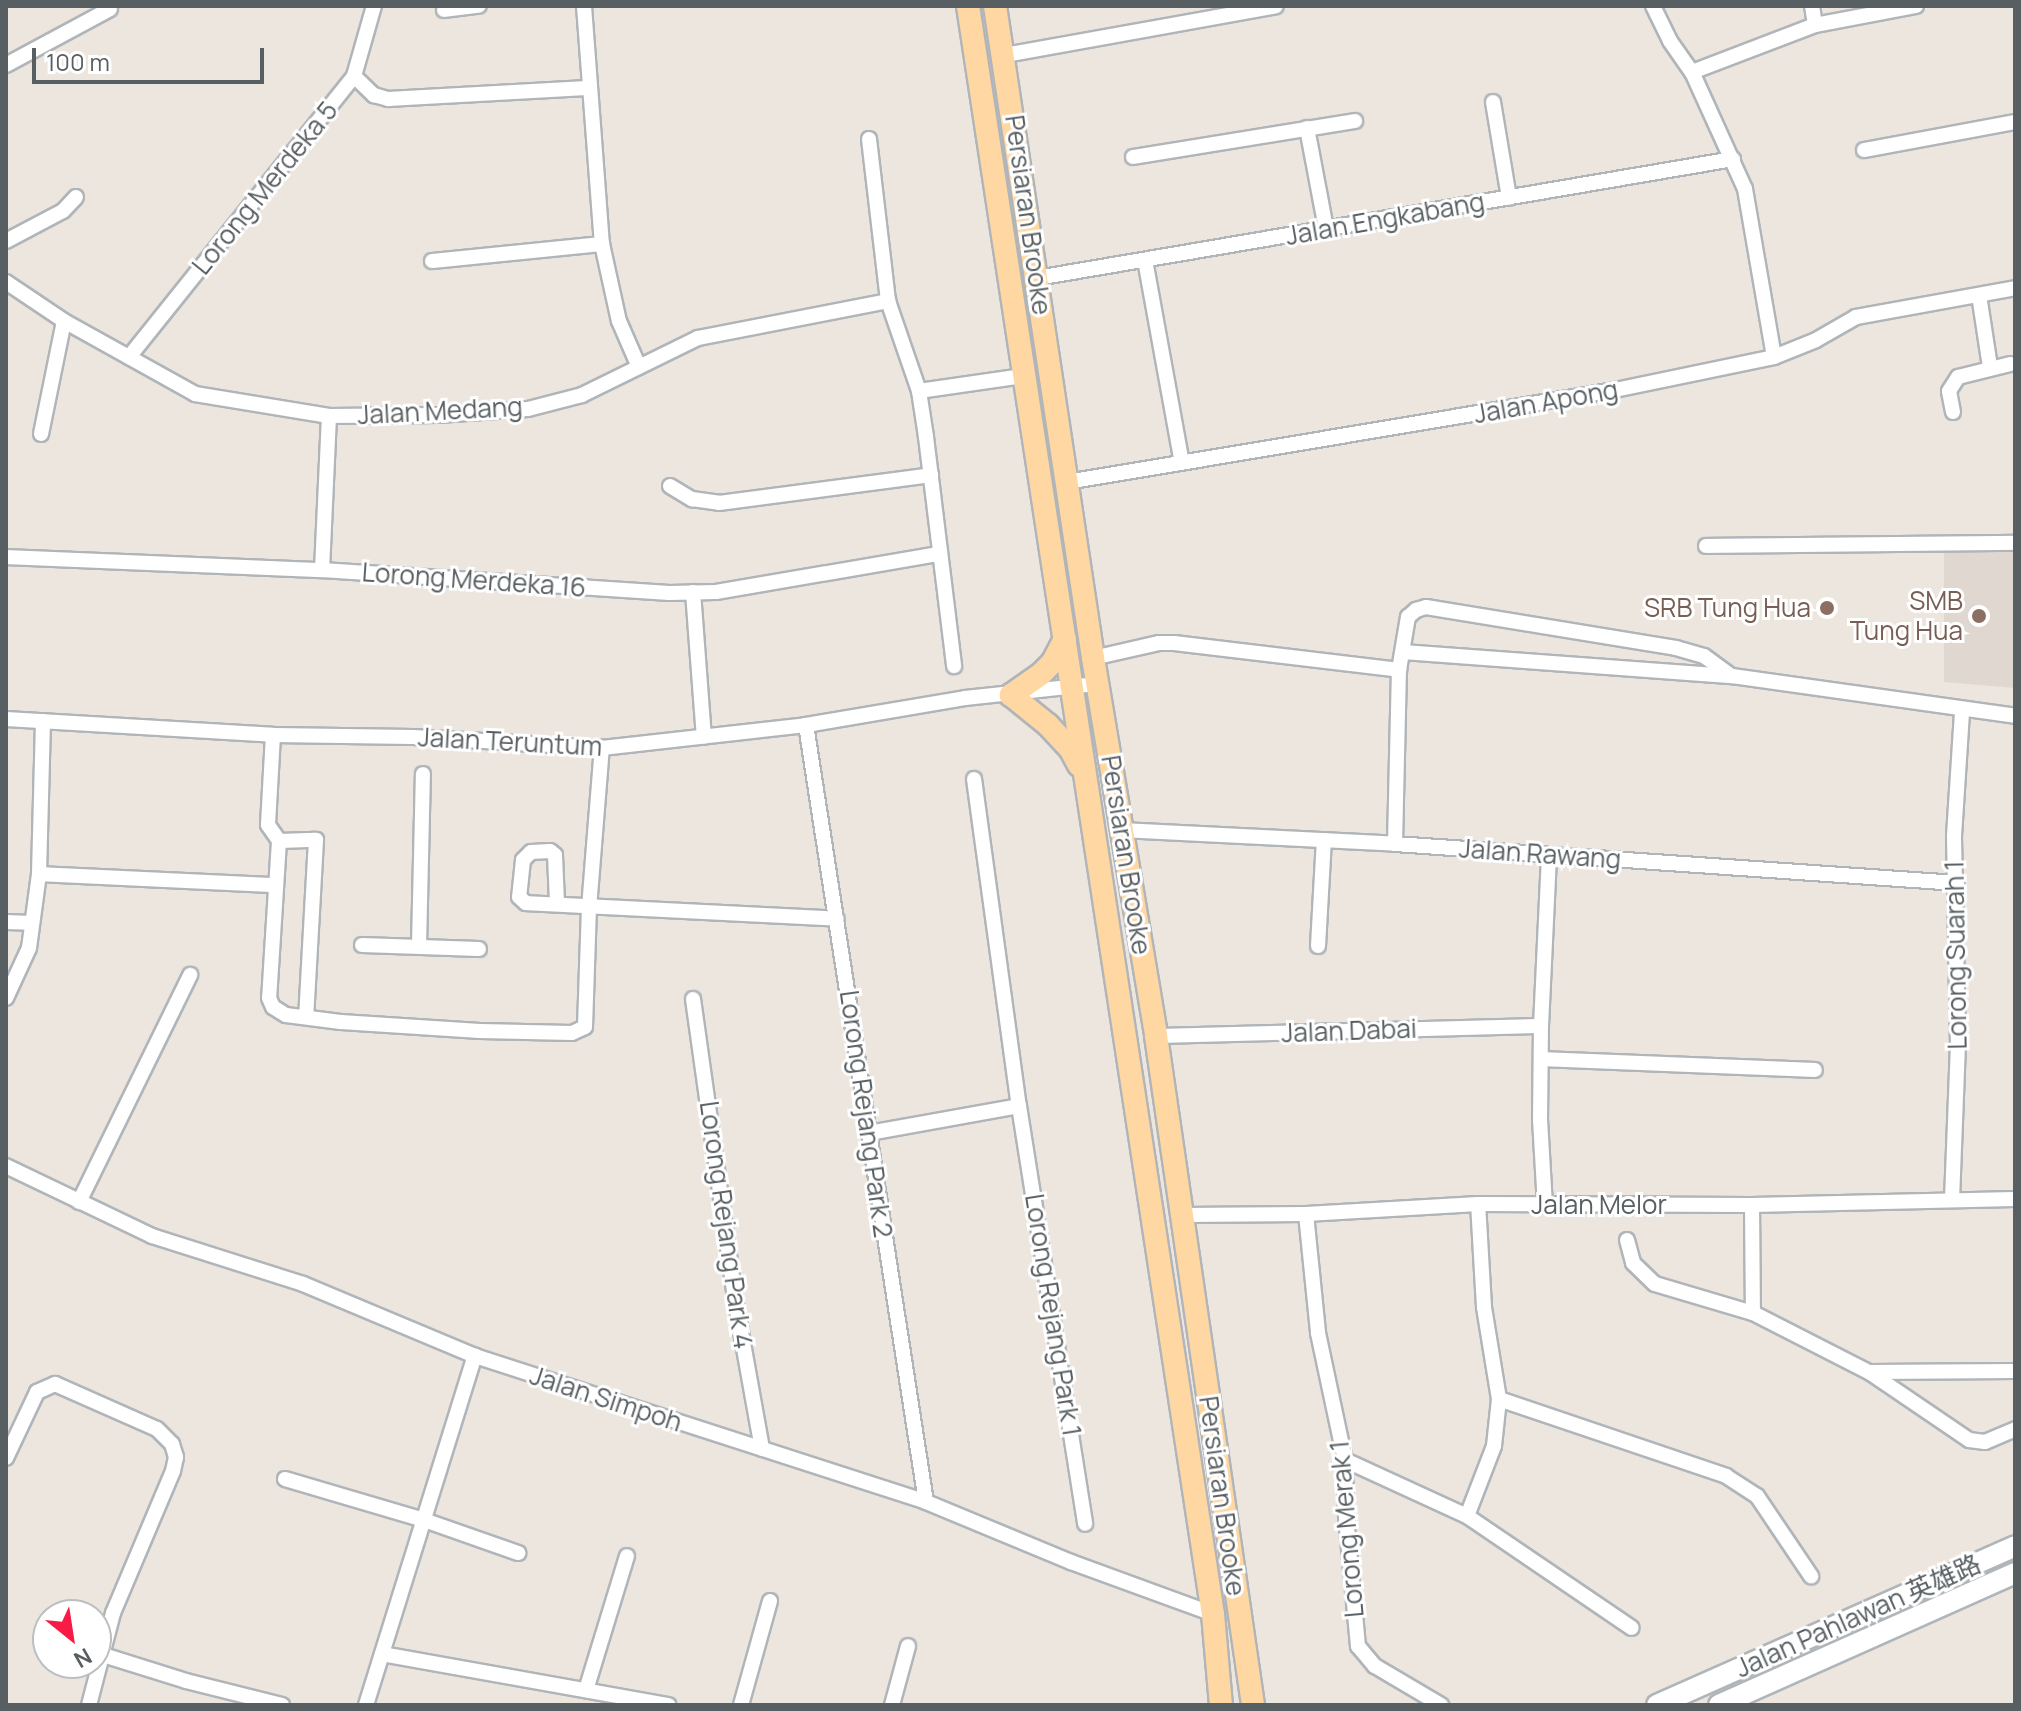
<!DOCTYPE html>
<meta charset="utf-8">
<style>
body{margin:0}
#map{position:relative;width:2021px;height:1711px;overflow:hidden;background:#ede6df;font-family:Manrope,"Noto Sans SC",sans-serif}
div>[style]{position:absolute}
.education>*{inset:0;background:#dfd7d0}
.roads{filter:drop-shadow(2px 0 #b0b5b9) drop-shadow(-2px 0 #b0b5b9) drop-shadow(0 2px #b0b5b9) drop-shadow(0 -2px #b0b5b9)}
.street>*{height:14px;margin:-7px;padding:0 7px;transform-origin:7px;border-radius:7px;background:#fff}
.secondary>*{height:20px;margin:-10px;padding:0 10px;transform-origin:10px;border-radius:10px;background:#fff}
.primary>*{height:22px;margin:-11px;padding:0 11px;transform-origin:11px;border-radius:11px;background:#ffd7a2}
.dots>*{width:22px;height:22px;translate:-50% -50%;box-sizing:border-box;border:4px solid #fff;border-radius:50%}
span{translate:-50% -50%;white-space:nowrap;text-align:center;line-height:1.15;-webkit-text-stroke:6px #fff;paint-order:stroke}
.street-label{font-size:26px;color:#585f62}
.education-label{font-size:26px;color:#785e54}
.right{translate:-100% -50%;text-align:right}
.frame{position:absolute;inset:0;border:8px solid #585f62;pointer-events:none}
.north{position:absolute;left:32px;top:1599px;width:80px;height:80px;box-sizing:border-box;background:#fff;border:2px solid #bcbfc0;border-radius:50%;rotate:150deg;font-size:22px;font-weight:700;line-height:32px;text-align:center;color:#585f62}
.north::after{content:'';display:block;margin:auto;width:28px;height:36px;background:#f71b45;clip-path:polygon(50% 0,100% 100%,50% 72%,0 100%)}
.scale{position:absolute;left:32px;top:48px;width:232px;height:36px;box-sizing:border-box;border:4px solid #585f62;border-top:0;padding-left:10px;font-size:24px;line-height:28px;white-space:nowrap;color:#585f62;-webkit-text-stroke:6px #fff;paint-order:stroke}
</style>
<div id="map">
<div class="education">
<i style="clip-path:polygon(1944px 550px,2015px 550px,2015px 688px,1944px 682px)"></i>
</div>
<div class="roads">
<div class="street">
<i style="left:584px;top:6px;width:239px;rotate:85.7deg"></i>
<i style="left:602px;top:244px;width:79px;rotate:77.6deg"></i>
<i style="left:619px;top:321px;width:50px;rotate:66.5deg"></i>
<i style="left:1653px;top:6px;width:39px;rotate:64deg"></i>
<i style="left:1670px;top:41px;width:38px;rotate:55deg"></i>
<i style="left:1692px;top:72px;width:128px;rotate:65.6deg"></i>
<i style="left:1745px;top:189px;width:170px;rotate:80.2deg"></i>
<i style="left:1812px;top:6px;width:19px;rotate:81deg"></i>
<i style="left:444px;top:10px;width:35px;rotate:-7deg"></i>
<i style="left:1005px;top:55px;width:275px;rotate:-10.2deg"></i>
<i style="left:6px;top:65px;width:118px;rotate:-28.3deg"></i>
<i style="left:1692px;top:72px;width:132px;rotate:-20.9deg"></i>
<i style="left:1815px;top:25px;width:103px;rotate:-10.7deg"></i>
<i style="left:354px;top:76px;width:28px;rotate:44deg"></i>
<i style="left:374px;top:95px;width:15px;rotate:16deg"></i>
<i style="left:388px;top:99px;width:199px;rotate:-3.2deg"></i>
<i style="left:1493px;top:102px;width:97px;rotate:80.5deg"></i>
<i style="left:1307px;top:128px;width:103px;rotate:79.3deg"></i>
<i style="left:869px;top:139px;width:163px;rotate:83.3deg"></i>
<i style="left:888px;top:301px;width:95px;rotate:71deg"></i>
<i style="left:919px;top:391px;width:47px;rotate:81.3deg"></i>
<i style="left:926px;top:437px;width:231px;rotate:83deg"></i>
<i style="left:1864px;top:150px;width:154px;rotate:-10.5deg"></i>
<i style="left:1133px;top:157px;width:225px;rotate:-9.2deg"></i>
<i style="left:6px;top:241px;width:64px;rotate:-27.8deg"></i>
<i style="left:63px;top:211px;width:19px;rotate:-47deg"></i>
<i style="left:1145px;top:260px;width:206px;rotate:79.7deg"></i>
<i style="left:432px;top:261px;width:171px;rotate:-5.7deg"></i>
<i style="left:1037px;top:278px;width:706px;rotate:-9.7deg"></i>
<i style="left:6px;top:282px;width:70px;rotate:33.9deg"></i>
<i style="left:64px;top:321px;width:150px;rotate:29.1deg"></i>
<i style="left:195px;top:394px;width:136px;rotate:9.3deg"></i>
<i style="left:329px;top:416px;width:109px;rotate:-0.5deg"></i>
<i style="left:438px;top:415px;width:90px;rotate:-3.8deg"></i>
<i style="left:528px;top:409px;width:56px;rotate:-14.5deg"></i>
<i style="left:582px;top:395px;width:129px;rotate:-26.2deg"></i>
<i style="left:698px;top:338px;width:194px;rotate:-11deg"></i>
<i style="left:1979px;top:295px;width:73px;rotate:81.3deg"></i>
<i style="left:129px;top:357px;width:360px;rotate:-51.3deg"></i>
<i style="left:354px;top:76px;width:73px;rotate:-74.1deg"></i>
<i style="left:919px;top:391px;width:105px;rotate:-8.2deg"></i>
<i style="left:1953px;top:412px;width:21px;rotate:-101deg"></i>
<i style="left:1949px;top:391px;width:17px;rotate:-57deg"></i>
<i style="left:1958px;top:377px;width:54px;rotate:-14deg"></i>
<i style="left:41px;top:434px;width:115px;rotate:-78.5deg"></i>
<i style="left:1067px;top:482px;width:556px;rotate:-9.53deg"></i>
<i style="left:1615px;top:390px;width:162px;rotate:-11.7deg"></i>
<i style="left:1774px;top:357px;width:45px;rotate:-22deg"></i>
<i style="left:1816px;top:340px;width:46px;rotate:-29.9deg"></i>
<i style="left:1856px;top:317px;width:162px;rotate:-10.3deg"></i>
<i style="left:670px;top:486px;width:26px;rotate:31deg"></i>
<i style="left:692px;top:499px;width:27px;rotate:8deg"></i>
<i style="left:719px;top:503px;width:214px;rotate:-7.5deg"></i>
<i style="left:1706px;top:546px;width:309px;rotate:-0.6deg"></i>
<i style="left:6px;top:557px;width:316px;rotate:2.4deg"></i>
<i style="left:322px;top:570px;width:348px;rotate:3.8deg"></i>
<i style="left:669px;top:593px;width:47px;rotate:-1.2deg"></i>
<i style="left:716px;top:592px;width:226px;rotate:-9.7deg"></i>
<i style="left:322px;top:570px;width:154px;rotate:-87.4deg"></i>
<i style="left:693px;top:592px;width:145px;rotate:85.7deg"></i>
<i style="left:1403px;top:652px;width:330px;rotate:4.2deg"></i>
<i style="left:1732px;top:676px;width:286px;rotate:8deg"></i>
<i style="left:1093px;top:658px;width:68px;rotate:-12.8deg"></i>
<i style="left:1159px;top:643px;width:15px"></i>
<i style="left:1174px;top:643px;width:227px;rotate:6.8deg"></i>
<i style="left:6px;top:719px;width:267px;rotate:3.4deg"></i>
<i style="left:273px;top:735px;width:140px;rotate:0.8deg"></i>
<i style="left:413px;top:737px;width:189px;rotate:3.3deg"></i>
<i style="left:602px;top:748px;width:205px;rotate:-6.4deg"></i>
<i style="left:806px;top:725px;width:161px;rotate:-9.6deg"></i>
<i style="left:965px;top:698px;width:133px;rotate:-6.1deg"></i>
<i style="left:806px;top:725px;width:786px;rotate:81.22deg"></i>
<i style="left:273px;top:735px;width:90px;rotate:93.2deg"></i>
<i style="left:268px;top:825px;width:19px;rotate:55deg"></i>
<i style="left:279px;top:841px;width:157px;rotate:93.6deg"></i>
<i style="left:269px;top:998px;width:10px;rotate:66deg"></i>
<i style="left:273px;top:1007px;width:15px;rotate:32deg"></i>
<i style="left:286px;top:1015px;width:55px;rotate:7.3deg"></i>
<i style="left:341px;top:1022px;width:139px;rotate:3.7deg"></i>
<i style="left:480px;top:1031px;width:92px;rotate:1.2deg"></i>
<i style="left:572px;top:1033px;width:14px;rotate:-25deg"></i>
<i style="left:585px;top:1027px;width:119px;rotate:-88.1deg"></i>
<i style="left:589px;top:908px;width:161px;rotate:-85.4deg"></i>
<i style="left:974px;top:779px;width:330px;rotate:82.2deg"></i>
<i style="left:1019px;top:1106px;width:423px;rotate:81deg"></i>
<i style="left:1123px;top:830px;width:272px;rotate:2.9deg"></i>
<i style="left:1395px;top:844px;width:563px;rotate:3.97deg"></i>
<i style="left:279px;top:841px;width:37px;rotate:-2deg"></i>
<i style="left:316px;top:840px;width:177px;rotate:93.2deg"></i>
<i style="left:1395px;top:844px;width:174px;rotate:-88.7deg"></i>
<i style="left:1399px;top:670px;width:54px;rotate:-80.4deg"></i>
<i style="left:1408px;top:617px;width:11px;rotate:-41deg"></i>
<i style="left:1416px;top:610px;width:10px;rotate:-17deg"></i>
<i style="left:1426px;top:607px;width:253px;rotate:9.3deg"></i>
<i style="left:1676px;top:648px;width:29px;rotate:16deg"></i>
<i style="left:1704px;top:656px;width:32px;rotate:36deg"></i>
<i style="left:39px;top:874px;width:236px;rotate:2.7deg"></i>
<i style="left:557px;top:903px;width:48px;rotate:-92.4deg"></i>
<i style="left:555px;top:855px;width:6px;rotate:-141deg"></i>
<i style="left:550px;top:851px;width:19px;rotate:177deg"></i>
<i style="left:531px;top:852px;width:11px;rotate:135deg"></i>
<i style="left:523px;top:860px;width:37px;rotate:96deg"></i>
<i style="left:519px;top:897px;width:9px;rotate:41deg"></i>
<i style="left:526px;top:903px;width:311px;rotate:2.9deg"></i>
<i style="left:6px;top:922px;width:25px;rotate:2deg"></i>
<i style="left:362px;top:945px;width:117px;rotate:2deg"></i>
<i style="left:419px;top:946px;width:172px;rotate:-88.7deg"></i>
<i style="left:1318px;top:946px;width:106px;rotate:-86.8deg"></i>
<i style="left:6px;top:998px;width:55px;rotate:-65.3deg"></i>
<i style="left:29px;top:948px;width:75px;rotate:-82.3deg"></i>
<i style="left:39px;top:874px;width:153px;rotate:-88.5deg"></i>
<i style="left:693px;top:999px;width:308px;rotate:82deg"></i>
<i style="left:736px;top:1304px;width:147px;rotate:79.8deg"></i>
<i style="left:1156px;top:1036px;width:385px;rotate:-1.5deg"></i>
<i style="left:1541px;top:1059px;width:274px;rotate:2.3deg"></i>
<i style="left:869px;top:1133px;width:152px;rotate:-10.2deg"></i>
<i style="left:6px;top:1166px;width:162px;rotate:25.6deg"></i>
<i style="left:152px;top:1236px;width:158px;rotate:17.6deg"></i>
<i style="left:303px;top:1284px;width:186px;rotate:22.7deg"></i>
<i style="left:475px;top:1356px;width:474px;rotate:17.9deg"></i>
<i style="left:926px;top:1502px;width:157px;rotate:22.5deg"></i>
<i style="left:1071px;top:1562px;width:151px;rotate:20.1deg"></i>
<i style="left:1952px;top:1200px;width:155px;rotate:-87.8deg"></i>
<i style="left:1958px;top:1045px;width:209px;rotate:-91.1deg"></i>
<i style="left:1954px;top:836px;width:125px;rotate:-86.3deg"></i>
<i style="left:79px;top:1202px;width:253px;rotate:-63.9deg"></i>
<i style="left:1752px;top:1205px;width:108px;rotate:89.5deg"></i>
<i style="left:1545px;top:1206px;width:86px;rotate:-93.3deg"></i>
<i style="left:1540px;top:1120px;width:94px;rotate:-89.4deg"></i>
<i style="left:1541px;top:1026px;width:171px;rotate:-87.3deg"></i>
<i style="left:1306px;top:1214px;width:120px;rotate:84.2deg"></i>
<i style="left:1318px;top:1333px;width:130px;rotate:78deg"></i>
<i style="left:1345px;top:1460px;width:57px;rotate:89deg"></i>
<i style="left:1346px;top:1517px;width:130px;rotate:84.7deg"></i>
<i style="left:1358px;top:1646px;width:26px;rotate:50deg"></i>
<i style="left:1375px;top:1666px;width:77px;rotate:30.6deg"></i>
<i style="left:1183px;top:1215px;width:123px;rotate:-0.5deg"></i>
<i style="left:1306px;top:1214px;width:172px;rotate:-3.3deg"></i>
<i style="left:1478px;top:1204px;width:274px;rotate:0.2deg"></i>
<i style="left:1752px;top:1205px;width:263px;rotate:-1.3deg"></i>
<i style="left:1627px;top:1240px;width:24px;rotate:75deg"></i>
<i style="left:1633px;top:1263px;width:30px;rotate:44deg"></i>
<i style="left:1655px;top:1284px;width:102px;rotate:16.5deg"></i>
<i style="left:1753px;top:1313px;width:130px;rotate:27deg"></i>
<i style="left:1869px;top:1372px;width:121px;rotate:34.2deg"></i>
<i style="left:1969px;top:1440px;width:16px;rotate:7deg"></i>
<i style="left:1985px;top:1442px;width:33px;rotate:-23deg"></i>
<i style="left:1869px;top:1372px;width:146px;rotate:-0.4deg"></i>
<i style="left:1499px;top:1399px;width:240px;rotate:18.7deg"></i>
<i style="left:1726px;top:1476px;width:37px;rotate:33deg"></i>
<i style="left:1757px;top:1496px;width:97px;rotate:56deg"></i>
<i style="left:6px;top:1458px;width:73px;rotate:-64.8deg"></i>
<i style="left:37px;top:1392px;width:20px;rotate:-24deg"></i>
<i style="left:55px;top:1384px;width:111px;rotate:23.8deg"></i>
<i style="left:157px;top:1429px;width:21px;rotate:45deg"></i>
<i style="left:172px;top:1444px;width:14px;rotate:73deg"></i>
<i style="left:176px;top:1457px;width:14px;rotate:102deg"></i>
<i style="left:173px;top:1471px;width:154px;rotate:112.9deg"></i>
<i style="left:113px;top:1613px;width:95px;rotate:104.6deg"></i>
<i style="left:1345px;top:1460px;width:134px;rotate:24.7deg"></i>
<i style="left:1467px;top:1516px;width:199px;rotate:34.2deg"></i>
<i style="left:285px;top:1479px;width:145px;rotate:16.4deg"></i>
<i style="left:424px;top:1520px;width:100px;rotate:19.3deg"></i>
<i style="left:1467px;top:1516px;width:75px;rotate:-68.9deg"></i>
<i style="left:1494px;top:1446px;width:47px;rotate:-83.9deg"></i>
<i style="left:1499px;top:1399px;width:93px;rotate:-99.3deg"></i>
<i style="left:1484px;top:1307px;width:103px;rotate:-93.3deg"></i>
<i style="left:100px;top:1654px;width:90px;rotate:17.4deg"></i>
<i style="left:186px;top:1681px;width:99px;rotate:14deg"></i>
<i style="left:382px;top:1654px;width:291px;rotate:10.1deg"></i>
<i style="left:586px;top:1690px;width:140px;rotate:-73deg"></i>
<i style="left:366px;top:1705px;width:366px;rotate:-72.7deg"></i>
<i style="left:741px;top:1705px;width:108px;rotate:-74.4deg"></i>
<i style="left:892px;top:1705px;width:61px;rotate:-74.8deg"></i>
</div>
<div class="secondary">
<i style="left:1657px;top:1705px;width:392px;rotate:-23.9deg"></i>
<i style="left:1719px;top:1705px;width:324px;rotate:-24deg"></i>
</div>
<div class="primary">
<i style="left:968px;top:6px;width:1627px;rotate:81.34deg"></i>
<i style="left:1213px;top:1614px;width:91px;rotate:85deg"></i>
<i style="left:995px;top:6px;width:659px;rotate:81.45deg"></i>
<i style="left:1093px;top:658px;width:383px;rotate:80.5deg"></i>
<i style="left:1156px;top:1036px;width:676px;rotate:81.75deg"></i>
<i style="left:1065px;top:639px;width:26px;rotate:118deg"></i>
<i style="left:1053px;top:662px;width:17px;rotate:135deg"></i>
<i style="left:1041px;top:674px;width:37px;rotate:145deg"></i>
<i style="left:1011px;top:695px;width:48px;rotate:39deg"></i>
<i style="left:1048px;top:725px;width:34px;rotate:47deg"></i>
<i style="left:1071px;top:750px;width:17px;rotate:62deg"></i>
</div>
</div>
<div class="dots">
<i style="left:1827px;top:608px;background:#8d6e63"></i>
<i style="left:1979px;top:616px;background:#8d6e63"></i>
</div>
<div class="street-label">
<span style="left:265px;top:188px;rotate:-51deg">Lorong Merdeka 5</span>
<span style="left:1028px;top:215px;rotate:82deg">Persiaran Brooke</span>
<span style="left:1385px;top:219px;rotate:-10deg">Jalan Engkabang</span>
<span style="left:1546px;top:402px;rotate:-10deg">Jalan Apong</span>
<span style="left:440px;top:411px;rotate:-3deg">Jalan Medang</span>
<span style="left:474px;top:580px;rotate:4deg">Lorong Merdeka 16</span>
<span style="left:510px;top:742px;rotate:3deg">Jalan Teruntum</span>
<span style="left:1540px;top:854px;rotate:4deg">Jalan Rawang</span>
<span style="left:1126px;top:855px;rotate:81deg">Persiaran Brooke</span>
<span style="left:1956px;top:955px;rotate:-91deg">Lorong Suarah 1</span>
<span style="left:1349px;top:1031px;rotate:-2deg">Jalan Dabai</span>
<span style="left:866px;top:1114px;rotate:82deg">Lorong Rejang Park 2</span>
<span style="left:1599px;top:1205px">Jalan Melor</span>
<span style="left:726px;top:1225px;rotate:82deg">Lorong Rejang Park 4</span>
<span style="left:1053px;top:1315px;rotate:81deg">Lorong Rejang Park 1</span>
<span style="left:606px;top:1399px;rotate:18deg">Jalan Simpoh</span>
<span style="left:1222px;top:1496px;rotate:82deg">Persiaran Brooke</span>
<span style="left:1347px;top:1529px;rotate:-95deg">Lorong Merak 1</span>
<span style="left:1858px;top:1616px;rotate:-24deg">Jalan Pahlawan 英雄路</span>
</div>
<div class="education-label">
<span class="right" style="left:1963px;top:616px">SMB<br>Tung Hua</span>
<span class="right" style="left:1811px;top:608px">SRB Tung Hua</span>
</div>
<div class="frame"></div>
<div class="north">N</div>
<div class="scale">100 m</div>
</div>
